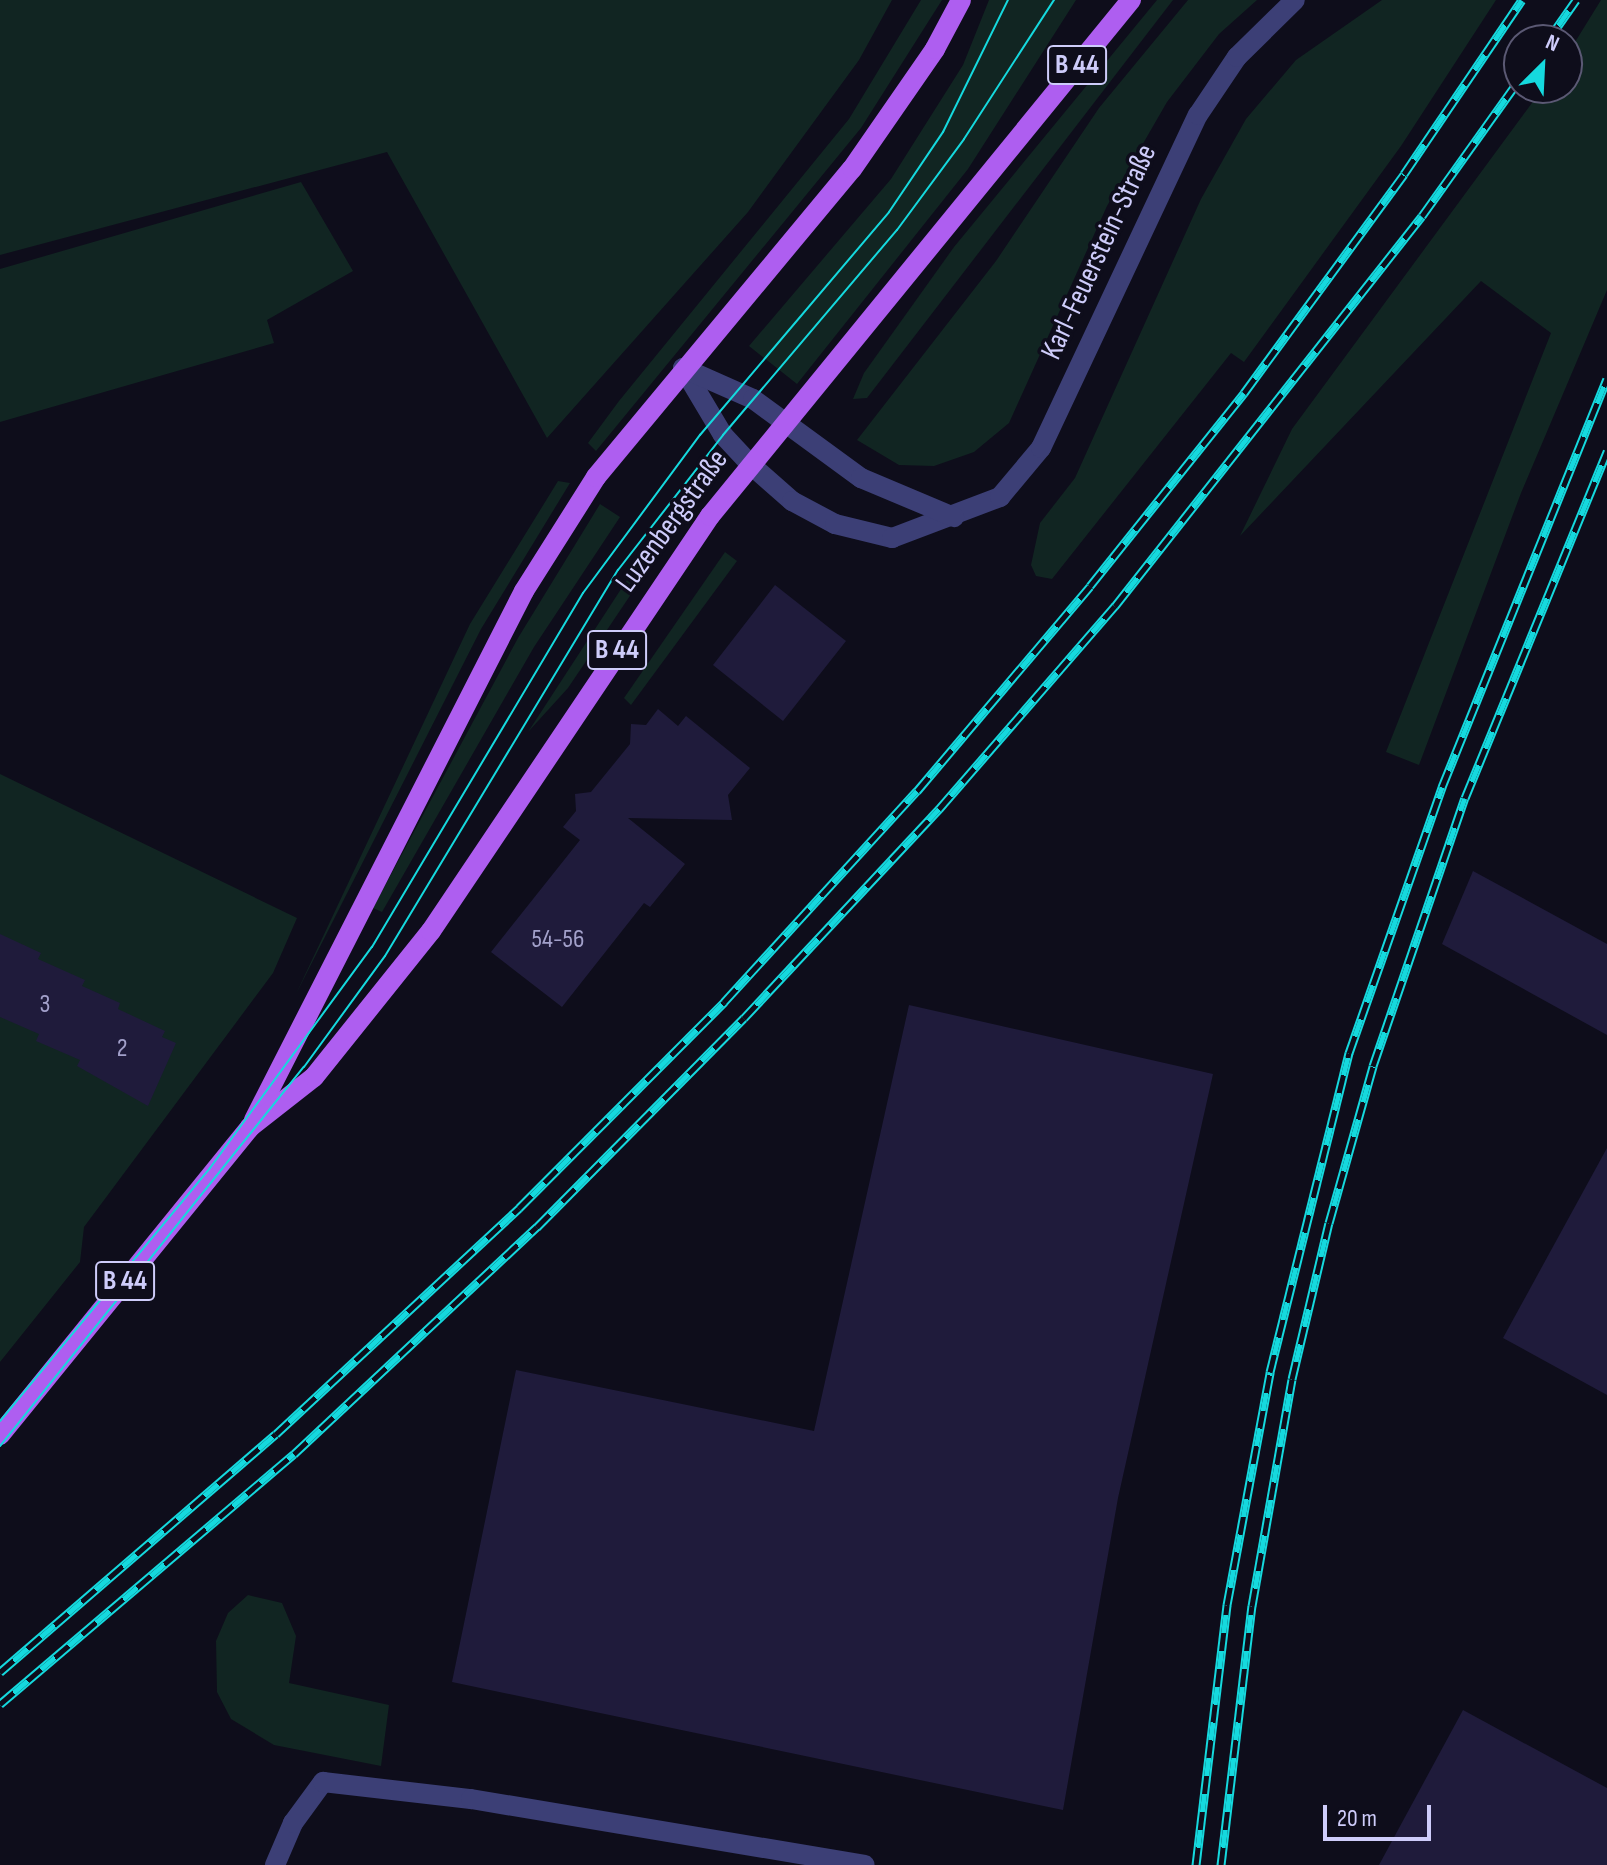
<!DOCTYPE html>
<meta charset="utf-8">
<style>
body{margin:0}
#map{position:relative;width:1607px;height:1865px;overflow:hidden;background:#0e0d1b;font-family:"Sofia Sans Condensed",sans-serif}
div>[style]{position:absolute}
.green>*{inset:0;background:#112522}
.building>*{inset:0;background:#1f1b3b}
.minor>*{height:20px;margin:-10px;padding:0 10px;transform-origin:10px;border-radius:10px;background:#3c3f76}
.tertiary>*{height:20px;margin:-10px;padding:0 10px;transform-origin:10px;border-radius:10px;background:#3c3f76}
.primary>*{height:20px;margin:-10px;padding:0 10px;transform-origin:10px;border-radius:10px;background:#ae5ef0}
.tram>*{height:2px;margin:-1px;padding:0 1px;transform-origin:1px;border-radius:1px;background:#15d9de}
.rail>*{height:9px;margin-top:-4.5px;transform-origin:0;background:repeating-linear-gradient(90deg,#0e0d1b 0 18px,#15d9de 0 36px);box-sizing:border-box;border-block:2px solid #15d9de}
span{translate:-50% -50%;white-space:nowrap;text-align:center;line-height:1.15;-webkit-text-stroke:7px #0e0d1b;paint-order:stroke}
.number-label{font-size:26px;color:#a2a0ca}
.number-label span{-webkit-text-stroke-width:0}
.shield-label span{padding:2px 6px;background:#0e0d1b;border:2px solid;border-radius:6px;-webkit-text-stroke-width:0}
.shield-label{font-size:28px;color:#ceccfa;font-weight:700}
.street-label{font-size:30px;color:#ceccfa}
.north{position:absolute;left:1503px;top:24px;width:80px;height:80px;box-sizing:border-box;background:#0e0d1b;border:2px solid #5b5974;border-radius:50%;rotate:24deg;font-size:22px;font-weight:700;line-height:32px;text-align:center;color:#ceccfa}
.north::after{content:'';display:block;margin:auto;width:28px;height:36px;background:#15d9de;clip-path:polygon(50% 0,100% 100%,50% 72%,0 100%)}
.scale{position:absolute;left:1323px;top:1805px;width:108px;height:36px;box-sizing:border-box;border:4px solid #ceccfa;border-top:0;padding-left:10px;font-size:24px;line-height:28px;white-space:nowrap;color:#ceccfa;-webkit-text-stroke:6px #0e0d1b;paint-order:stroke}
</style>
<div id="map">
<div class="green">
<i style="clip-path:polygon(0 0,892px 0,859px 60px,748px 212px,547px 438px,387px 152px,0 255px)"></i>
<i style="clip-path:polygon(921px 0,942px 0,861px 128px,596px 451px,588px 443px,619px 401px,849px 119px)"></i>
<i style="clip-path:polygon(989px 0,1076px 0,968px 169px,797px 384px,749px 346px,891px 179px,963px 65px)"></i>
<i style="clip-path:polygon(1157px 0,1173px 0,867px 398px,853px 399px,864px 373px,954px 247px)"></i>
<i style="clip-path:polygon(1188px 0,1257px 0,1219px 34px,1167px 102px,1107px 206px,1009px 423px,974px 452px,934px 466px,899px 465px,857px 440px,996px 261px,1099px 108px)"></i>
<i style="clip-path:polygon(1382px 0,1496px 0,1401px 146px,1244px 362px,1231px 353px,1052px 579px,1036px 576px,1031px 565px,1040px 523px,1075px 478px,1201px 199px,1246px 119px,1296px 60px)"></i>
<i style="clip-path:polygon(1601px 0,1607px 0,1607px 290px,1521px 493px,1419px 765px,1386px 752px,1551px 333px,1481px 281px,1240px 536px,1292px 429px,1543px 88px,1567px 88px,1567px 55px)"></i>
<i style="clip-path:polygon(301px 182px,353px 271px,267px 320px,274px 343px,0 422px,0 269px)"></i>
<i style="clip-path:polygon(558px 481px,570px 483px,481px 629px,296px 994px,470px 624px)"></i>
<i style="clip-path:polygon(600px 504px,620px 517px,534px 647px,382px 912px,373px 908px,518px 638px)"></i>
<i style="clip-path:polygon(651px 543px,656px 557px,568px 688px,528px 732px)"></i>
<i style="clip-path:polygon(725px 552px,737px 561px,631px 705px,624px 698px)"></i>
<i style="clip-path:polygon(0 774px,297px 918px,273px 973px,84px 1227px,80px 1262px,0 1362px)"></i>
<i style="clip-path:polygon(248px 1595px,282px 1603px,296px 1636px,289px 1683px,389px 1705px,381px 1766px,274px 1745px,231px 1719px,217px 1692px,216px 1641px,228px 1613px)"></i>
</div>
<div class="building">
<i style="clip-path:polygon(775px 585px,846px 641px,783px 721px,713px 665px)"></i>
<i style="clip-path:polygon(658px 709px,678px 726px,686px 716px,750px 768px,728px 795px,732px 820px,628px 818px,685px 864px,650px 907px,644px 903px,562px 1007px,491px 952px,580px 840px,563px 827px,576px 811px,575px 794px,591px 792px,630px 744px,631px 724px,646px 725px)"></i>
<i style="clip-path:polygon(1473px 871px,1607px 944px,1607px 1035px,1442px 944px)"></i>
<i style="clip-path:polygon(0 934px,41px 953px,38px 959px,85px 980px,82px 986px,120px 1003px,118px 1009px,165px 1031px,162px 1037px,176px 1043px,148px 1106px,77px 1066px,80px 1060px,36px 1041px,39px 1034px,0 1017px)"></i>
<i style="clip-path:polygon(909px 1005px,1213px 1074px,1118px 1498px,1063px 1810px,452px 1682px,516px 1370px,814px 1431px)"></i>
<i style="clip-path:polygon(1607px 1148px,1607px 1395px,1503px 1338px)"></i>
<i style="clip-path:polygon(1463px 1710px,1607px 1788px,1607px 1865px,1379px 1865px)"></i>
</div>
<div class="minor">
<i style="left:275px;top:1865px;width:46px;rotate:-66.8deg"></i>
<i style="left:293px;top:1823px;width:51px;rotate:-53.8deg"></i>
<i style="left:323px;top:1782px;width:149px;rotate:6.6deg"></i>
<i style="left:471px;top:1799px;width:399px;rotate:9.5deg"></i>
</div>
<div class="tertiary">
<i style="left:683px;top:368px;width:78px;rotate:59.2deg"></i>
<i style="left:723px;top:435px;width:40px;rotate:47deg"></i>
<i style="left:750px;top:464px;width:56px;rotate:41.4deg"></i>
<i style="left:792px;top:501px;width:49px;rotate:28.1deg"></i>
<i style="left:835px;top:524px;width:59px;rotate:13.8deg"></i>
<i style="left:892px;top:538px;width:116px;rotate:-20.8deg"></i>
<i style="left:1000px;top:497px;width:64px;rotate:-50.1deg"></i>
<i style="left:1041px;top:448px;width:368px;rotate:-64.8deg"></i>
<i style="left:1198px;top:115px;width:70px;rotate:-56.1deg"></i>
<i style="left:1237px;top:57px;width:81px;rotate:-44.5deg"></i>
<i style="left:683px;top:368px;width:77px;rotate:23.9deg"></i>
<i style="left:753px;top:399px;width:134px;rotate:36.2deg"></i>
<i style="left:861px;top:478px;width:101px;rotate:22.8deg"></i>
</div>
<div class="primary">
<i style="left:254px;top:1120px;width:594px;rotate:-62.96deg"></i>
<i style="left:524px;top:591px;width:135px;rotate:-57.7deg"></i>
<i style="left:596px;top:477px;width:400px;rotate:-50.3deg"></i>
<i style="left:852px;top:169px;width:146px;rotate:-55.3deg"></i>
<i style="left:935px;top:49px;width:55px;rotate:-62deg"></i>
<i style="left:0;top:1435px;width:397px;rotate:-50.9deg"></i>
<i style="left:250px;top:1127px;width:81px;rotate:-38deg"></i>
<i style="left:314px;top:1077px;width:187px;rotate:-51.3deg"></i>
<i style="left:431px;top:931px;width:500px;rotate:-56.09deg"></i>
<i style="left:710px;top:516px;width:666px;rotate:-50.79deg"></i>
</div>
<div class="tram">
<i style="left:0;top:1421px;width:329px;rotate:-50.3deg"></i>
<i style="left:210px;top:1168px;width:274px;rotate:-53.8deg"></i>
<i style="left:372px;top:947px;width:412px;rotate:-59.2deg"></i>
<i style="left:583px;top:593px;width:197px;rotate:-53.5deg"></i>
<i style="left:700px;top:435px;width:292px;rotate:-49.7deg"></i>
<i style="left:889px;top:212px;width:97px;rotate:-56deg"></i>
<i style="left:943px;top:132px;width:147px;rotate:-63.8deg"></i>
<i style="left:0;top:1446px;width:486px;rotate:-51.3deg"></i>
<i style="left:304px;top:1067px;width:137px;rotate:-53.9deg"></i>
<i style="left:385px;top:956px;width:451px;rotate:-58.9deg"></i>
<i style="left:618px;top:570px;width:171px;rotate:-52.1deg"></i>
<i style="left:723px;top:435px;width:269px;rotate:-49.7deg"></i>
<i style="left:897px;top:230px;width:113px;rotate:-53.6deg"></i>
<i style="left:964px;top:139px;width:166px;rotate:-57.1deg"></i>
</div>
<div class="rail">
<i style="left:1548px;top:40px;width:49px;rotate:-55deg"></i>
<i style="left:0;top:1672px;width:364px;rotate:-40.8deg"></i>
<i style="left:276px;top:1434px;width:332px;rotate:-42.9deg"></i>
<i style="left:519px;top:1208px;width:291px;rotate:-45.1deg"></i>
<i style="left:724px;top:1002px;width:286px;rotate:-47.6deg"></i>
<i style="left:917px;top:791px;width:268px;rotate:-49.8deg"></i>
<i style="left:1090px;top:586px;width:247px;rotate:-51.4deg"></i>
<i style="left:1244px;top:393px;width:271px;rotate:-53.8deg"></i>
<i style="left:1404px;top:174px;width:210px;rotate:-55.9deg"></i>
<i style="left:0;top:1704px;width:386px;rotate:-40.4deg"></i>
<i style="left:294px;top:1454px;width:333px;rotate:-43.1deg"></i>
<i style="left:537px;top:1227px;width:294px;rotate:-45.3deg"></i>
<i style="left:744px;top:1018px;width:286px;rotate:-47deg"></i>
<i style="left:939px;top:809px;width:269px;rotate:-49.1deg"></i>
<i style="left:1115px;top:606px;width:496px;rotate:-51.8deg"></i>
<i style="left:1422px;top:216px;width:167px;rotate:-54.5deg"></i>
<i style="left:1196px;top:1865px;width:262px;rotate:-83.2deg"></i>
<i style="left:1227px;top:1605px;width:237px;rotate:-79.5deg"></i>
<i style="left:1270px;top:1372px;width:329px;rotate:-76.1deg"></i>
<i style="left:1349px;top:1053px;width:282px;rotate:-70.7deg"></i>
<i style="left:1442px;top:787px;width:440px;rotate:-68deg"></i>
<i style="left:1221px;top:1865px;width:261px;rotate:-83.2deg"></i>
<i style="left:1252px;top:1606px;width:230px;rotate:-80deg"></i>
<i style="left:1292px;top:1379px;width:160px;rotate:-76.7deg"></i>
<i style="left:1329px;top:1223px;width:163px;rotate:-74.3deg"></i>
<i style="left:1373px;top:1066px;width:283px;rotate:-71.1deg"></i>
<i style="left:1465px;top:798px;width:375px;rotate:-67.7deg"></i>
</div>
<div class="number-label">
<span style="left:558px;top:940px">54-56</span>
<span style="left:45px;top:1005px">3</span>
<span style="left:122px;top:1049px">2</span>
</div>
<div class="shield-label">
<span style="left:1077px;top:65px">B 44</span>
<span style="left:617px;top:650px">B 44</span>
<span style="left:125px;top:1281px">B 44</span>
</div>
<div class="street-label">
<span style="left:1099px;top:252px;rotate:-65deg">Karl-Feuerstein-Straße</span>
<span style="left:672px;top:521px;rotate:-54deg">Luzenbergstraße</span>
</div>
<div class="north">N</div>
<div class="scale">20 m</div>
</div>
